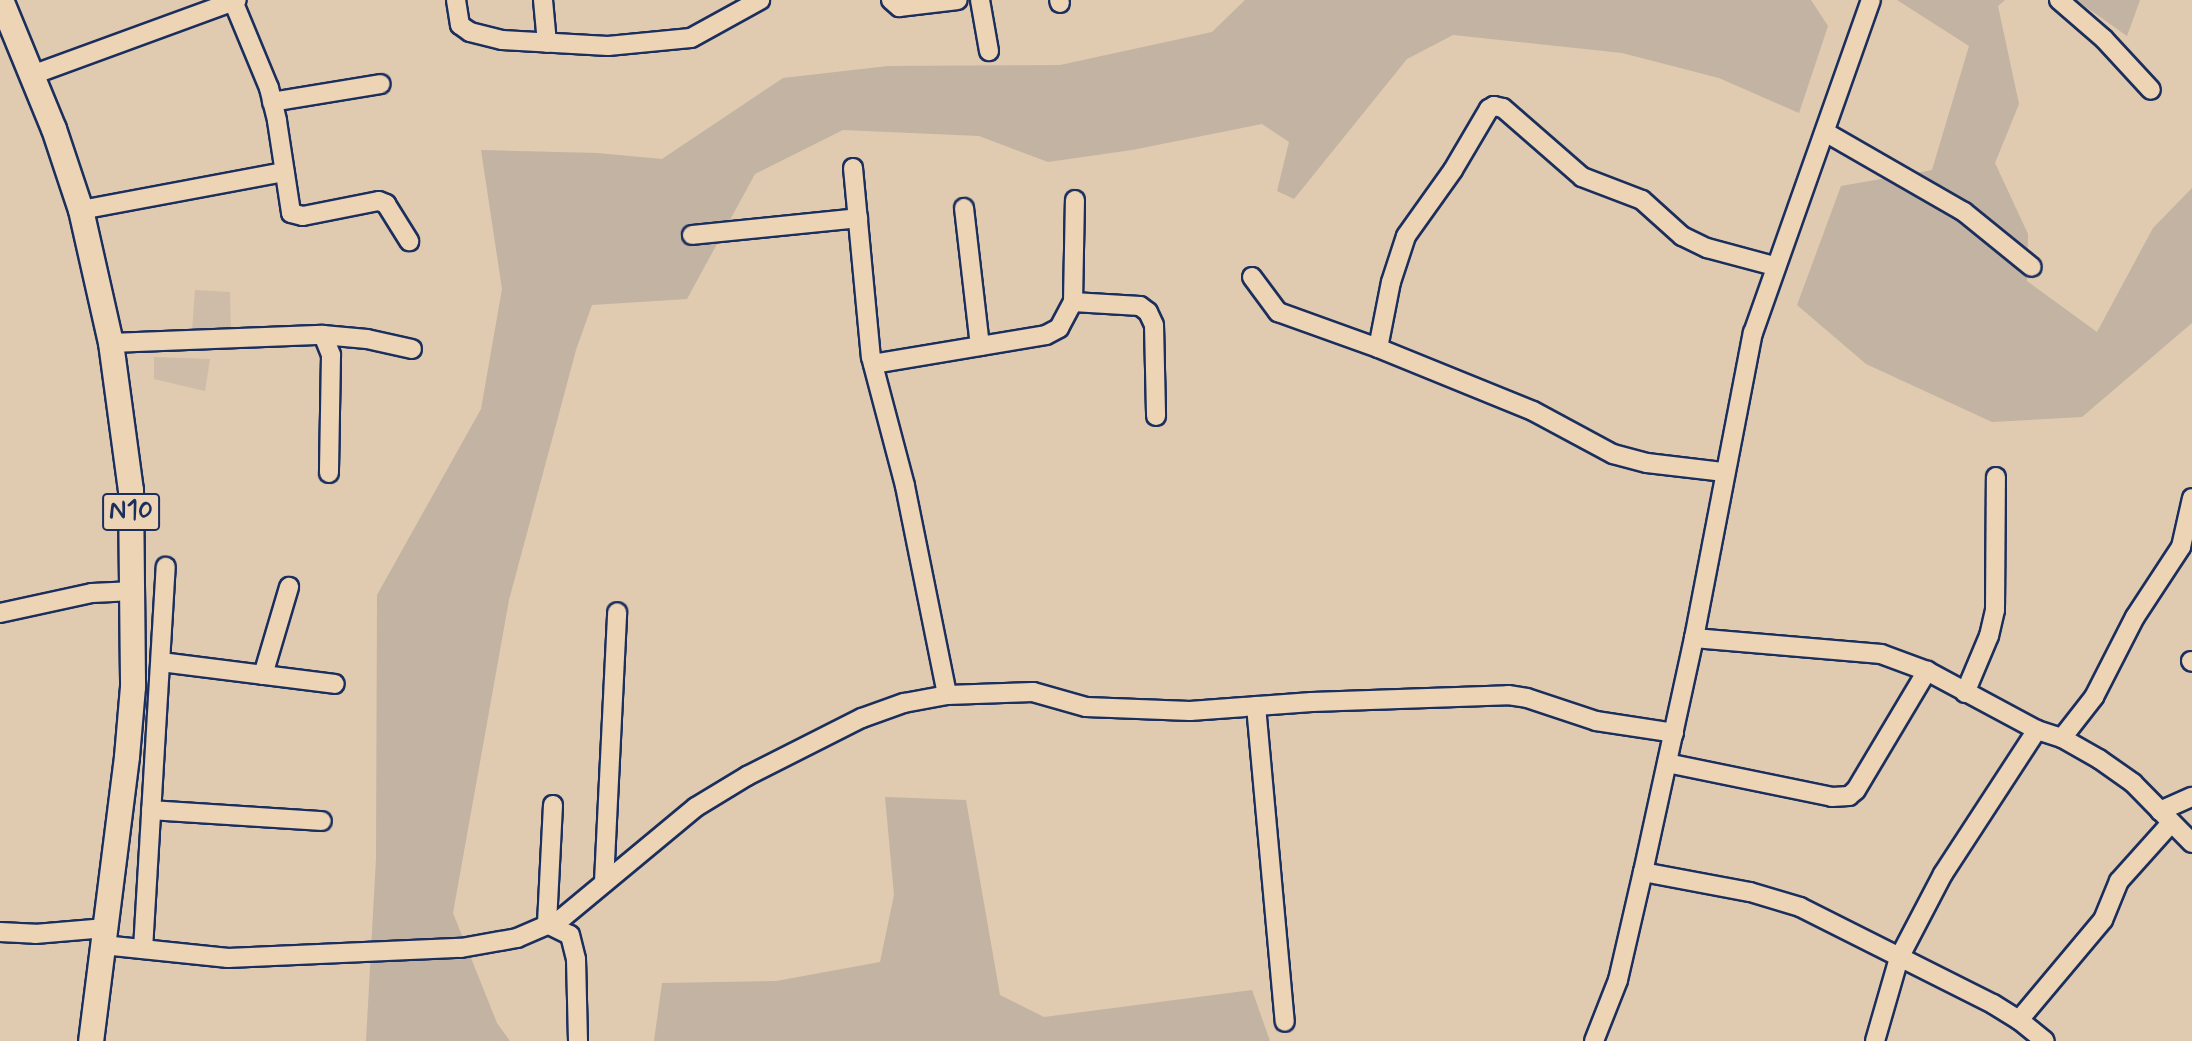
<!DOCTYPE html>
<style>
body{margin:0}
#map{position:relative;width:2192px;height:1041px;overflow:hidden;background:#e0cab0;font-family:Mynerve,sans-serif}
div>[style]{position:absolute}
.built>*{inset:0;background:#cebca8}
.green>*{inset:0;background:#c3b3a3}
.roads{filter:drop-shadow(2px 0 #1b2f5e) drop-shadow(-2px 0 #1b2f5e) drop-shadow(0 2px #1b2f5e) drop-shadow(0 -2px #1b2f5e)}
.minor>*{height:18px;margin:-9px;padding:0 9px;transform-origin:9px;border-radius:9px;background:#edd4b5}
.highway>*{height:24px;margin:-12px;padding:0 12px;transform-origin:12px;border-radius:12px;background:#edd4b5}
span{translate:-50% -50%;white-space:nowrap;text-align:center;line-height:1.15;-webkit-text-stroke:5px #edd4b5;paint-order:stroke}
.shield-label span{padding:2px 5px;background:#edd4b5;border:2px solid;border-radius:5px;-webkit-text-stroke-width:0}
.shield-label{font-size:26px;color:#1b2f5e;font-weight:700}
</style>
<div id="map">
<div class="built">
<i style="clip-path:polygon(195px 290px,230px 292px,231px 330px,192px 331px)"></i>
<i style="clip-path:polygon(154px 357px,210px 359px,205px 391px,154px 379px)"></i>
</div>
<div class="green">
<i style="clip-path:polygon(1245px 0,1811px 0,1828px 26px,1799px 113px,1719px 78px,1622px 53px,1453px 35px,1407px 59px,1294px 199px,1277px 191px,1289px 142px,1262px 124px,1132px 150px,1048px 162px,979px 136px,843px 130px,755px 174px,687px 299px,592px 305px,576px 350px,509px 600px,453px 913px,497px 1023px,510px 1041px,366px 1041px,376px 859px,377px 595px,481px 409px,502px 289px,481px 150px,597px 153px,662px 159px,783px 78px,888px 66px,1060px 65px,1212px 32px)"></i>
<i style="clip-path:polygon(1897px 0,2005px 0,1998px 6px,2019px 104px,1995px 163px,2028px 234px,2027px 281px,2097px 332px,2153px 228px,2192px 188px,2192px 323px,2082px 417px,1992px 422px,1866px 364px,1797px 305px,1841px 186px,1932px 170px,1969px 46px)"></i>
<i style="clip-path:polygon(2076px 0,2140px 0,2127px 36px)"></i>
<i style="clip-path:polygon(885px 797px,966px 800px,1000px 995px,1044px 1017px,1252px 990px,1270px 1041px,654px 1041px,662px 983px,776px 981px,880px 962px,894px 895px)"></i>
</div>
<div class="roads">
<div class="minor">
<i style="left:456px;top:0;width:25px;rotate:81deg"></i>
<i style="left:460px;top:25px;width:12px;rotate:35deg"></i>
<i style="left:470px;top:32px;width:33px;rotate:14deg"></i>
<i style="left:502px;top:40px;width:106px;rotate:3.2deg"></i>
<i style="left:608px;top:46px;width:83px;rotate:-5.5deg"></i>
<i style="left:691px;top:38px;width:79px;rotate:-28.8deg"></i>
<i style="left:543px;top:0;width:43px;rotate:84.7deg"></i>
<i style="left:891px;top:0;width:11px;rotate:41deg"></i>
<i style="left:899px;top:7px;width:59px;rotate:-6.8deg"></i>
<i style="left:980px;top:0;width:52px;rotate:80deg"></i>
<i style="left:1059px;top:0;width:3px;rotate:72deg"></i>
<i style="left:2059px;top:0;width:60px;rotate:40.9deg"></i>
<i style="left:2104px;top:39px;width:69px;rotate:47.3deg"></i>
<i style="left:233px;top:1px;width:94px;rotate:67.5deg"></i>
<i style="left:269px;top:88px;width:34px;rotate:76deg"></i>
<i style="left:277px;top:121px;width:93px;rotate:81.3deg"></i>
<i style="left:291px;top:213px;width:12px;rotate:14deg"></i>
<i style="left:303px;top:216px;width:77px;rotate:-11.2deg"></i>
<i style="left:379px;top:201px;width:8px;rotate:23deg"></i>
<i style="left:386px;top:204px;width:44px;rotate:58.1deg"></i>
<i style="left:32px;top:75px;width:218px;rotate:-20.1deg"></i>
<i style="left:272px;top:102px;width:110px;rotate:-9.4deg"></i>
<i style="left:1825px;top:132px;width:160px;rotate:29.9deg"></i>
<i style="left:1964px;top:212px;width:87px;rotate:39deg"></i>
<i style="left:853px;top:168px;width:190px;rotate:84.6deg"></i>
<i style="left:871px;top:357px;width:133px;rotate:75.2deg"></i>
<i style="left:905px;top:486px;width:213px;rotate:78.6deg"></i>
<i style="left:964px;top:208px;width:139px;rotate:83.4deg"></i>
<i style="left:81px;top:210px;width:207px;rotate:-10.6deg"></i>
<i style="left:692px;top:235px;width:167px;rotate:-5.8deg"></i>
<i style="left:1252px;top:277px;width:44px;rotate:53.4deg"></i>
<i style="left:1278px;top:312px;width:106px;rotate:19.8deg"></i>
<i style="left:1378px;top:348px;width:167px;rotate:22.1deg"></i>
<i style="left:1533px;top:411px;width:91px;rotate:28.3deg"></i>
<i style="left:1613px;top:454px;width:35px;rotate:15deg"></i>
<i style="left:1647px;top:463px;width:78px;rotate:6.7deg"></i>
<i style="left:1073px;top:302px;width:67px;rotate:3.4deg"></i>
<i style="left:1140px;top:306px;width:10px;rotate:37deg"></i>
<i style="left:1148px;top:312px;width:14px;rotate:65deg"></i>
<i style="left:1154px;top:325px;width:91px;rotate:88.7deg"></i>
<i style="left:323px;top:335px;width:44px;rotate:5.2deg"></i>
<i style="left:367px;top:339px;width:46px;rotate:12.5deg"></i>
<i style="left:111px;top:343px;width:212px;rotate:-2.2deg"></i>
<i style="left:323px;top:335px;width:22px;rotate:68deg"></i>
<i style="left:331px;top:355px;width:118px;rotate:91deg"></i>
<i style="left:1378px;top:348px;width:67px;rotate:-78.9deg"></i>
<i style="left:1391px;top:282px;width:48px;rotate:-71.9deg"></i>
<i style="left:1406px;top:236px;width:81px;rotate:-54.5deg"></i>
<i style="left:1453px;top:170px;width:71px;rotate:-59.5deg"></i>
<i style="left:1489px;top:109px;width:6px;rotate:-31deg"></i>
<i style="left:1494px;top:106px;width:9px;rotate:13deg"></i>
<i style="left:1503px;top:108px;width:105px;rotate:41.1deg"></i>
<i style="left:1582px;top:177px;width:64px;rotate:21deg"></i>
<i style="left:1642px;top:200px;width:54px;rotate:42deg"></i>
<i style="left:1682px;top:236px;width:28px;rotate:26deg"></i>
<i style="left:1707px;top:248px;width:69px;rotate:15deg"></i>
<i style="left:873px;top:364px;width:175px;rotate:-9.5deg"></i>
<i style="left:1046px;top:335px;width:15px;rotate:-28deg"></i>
<i style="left:1059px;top:328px;width:30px;rotate:-62deg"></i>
<i style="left:1073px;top:302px;width:102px;rotate:-88.9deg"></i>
<i style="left:0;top:613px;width:94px;rotate:-12.3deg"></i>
<i style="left:92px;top:593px;width:42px;rotate:-2.7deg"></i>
<i style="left:1694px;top:638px;width:188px;rotate:4.9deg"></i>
<i style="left:1881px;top:654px;width:49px;rotate:20.3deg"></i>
<i style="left:1927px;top:671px;width:125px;rotate:28.2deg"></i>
<i style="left:2037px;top:730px;width:26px;rotate:18deg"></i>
<i style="left:2062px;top:738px;width:43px;rotate:29.6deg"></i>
<i style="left:2099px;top:759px;width:42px;rotate:35.2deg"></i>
<i style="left:2133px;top:783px;width:84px;rotate:45.5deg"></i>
<i style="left:2191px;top:661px;width:1px;rotate:45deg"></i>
<i style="left:161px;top:662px;width:175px;rotate:7.2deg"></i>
<i style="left:263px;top:675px;width:92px;rotate:-73.5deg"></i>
<i style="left:1965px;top:693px;width:62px;rotate:-67.2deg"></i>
<i style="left:1989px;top:636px;width:27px;rotate:-77deg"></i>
<i style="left:1995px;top:610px;width:133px;rotate:-89.6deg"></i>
<i style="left:1256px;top:706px;width:317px;rotate:84.8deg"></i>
<i style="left:2062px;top:738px;width:52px;rotate:-52deg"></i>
<i style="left:2094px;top:697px;width:90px;rotate:-62.9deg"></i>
<i style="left:2135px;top:617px;width:84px;rotate:-56.7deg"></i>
<i style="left:2181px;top:547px;width:50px;rotate:-77.3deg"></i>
<i style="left:1667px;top:763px;width:168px;rotate:11.6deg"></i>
<i style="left:1832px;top:797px;width:17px;rotate:-3deg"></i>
<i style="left:1849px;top:796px;width:9px;rotate:-41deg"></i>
<i style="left:1856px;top:790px;width:139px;rotate:-59.2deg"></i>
<i style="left:553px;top:805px;width:119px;rotate:92.9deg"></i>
<i style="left:547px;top:924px;width:25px;rotate:26deg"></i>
<i style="left:570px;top:935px;width:25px;rotate:76deg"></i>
<i style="left:576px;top:959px;width:82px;rotate:88.6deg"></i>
<i style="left:151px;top:810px;width:171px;rotate:3.7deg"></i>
<i style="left:2160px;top:811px;width:35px;rotate:-24deg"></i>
<i style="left:1643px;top:872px;width:109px;rotate:10.6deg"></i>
<i style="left:1750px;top:892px;width:52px;rotate:16.7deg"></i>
<i style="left:1800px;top:907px;width:216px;rotate:26.7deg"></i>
<i style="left:1993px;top:1004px;width:31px;rotate:32deg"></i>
<i style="left:2019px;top:1020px;width:33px;rotate:39deg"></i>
<i style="left:604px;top:882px;width:270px;rotate:-87.2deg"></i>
<i style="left:0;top:932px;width:35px;rotate:3deg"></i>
<i style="left:35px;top:934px;width:71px;rotate:-4.8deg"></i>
<i style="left:103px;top:945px;width:126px;rotate:5.9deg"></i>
<i style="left:228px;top:958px;width:233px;rotate:-2.5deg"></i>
<i style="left:461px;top:948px;width:57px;rotate:-10.1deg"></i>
<i style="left:517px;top:938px;width:48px;rotate:-23.4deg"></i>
<i style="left:561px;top:919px;width:175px;rotate:-39.7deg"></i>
<i style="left:696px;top:807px;width:60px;rotate:-31.3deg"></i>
<i style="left:747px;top:776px;width:129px;rotate:-26.8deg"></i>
<i style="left:862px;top:718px;width:45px;rotate:-19.7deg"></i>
<i style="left:904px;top:703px;width:44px;rotate:-10.5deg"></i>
<i style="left:947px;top:695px;width:86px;rotate:-2deg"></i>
<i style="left:1033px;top:692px;width:55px;rotate:15.8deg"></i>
<i style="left:1086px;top:707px;width:104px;rotate:2.2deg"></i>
<i style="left:1190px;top:711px;width:122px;rotate:-4.2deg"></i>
<i style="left:1312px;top:702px;width:196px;rotate:-2deg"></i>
<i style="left:1508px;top:695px;width:19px;rotate:9deg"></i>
<i style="left:1527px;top:698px;width:73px;rotate:18.4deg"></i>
<i style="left:1596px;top:721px;width:79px;rotate:8.7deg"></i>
<i style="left:143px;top:949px;width:383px;rotate:-86.6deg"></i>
<i style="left:2019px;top:1020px;width:131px;rotate:-50deg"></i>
<i style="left:2103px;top:920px;width:42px;rotate:-67.7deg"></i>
<i style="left:2119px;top:881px;width:78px;rotate:-48.1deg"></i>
<i style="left:1594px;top:1041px;width:66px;rotate:-68.5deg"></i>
<i style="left:1618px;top:980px;width:111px;rotate:-77deg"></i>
<i style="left:1643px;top:872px;width:239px;rotate:-77.7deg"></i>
<i style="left:1694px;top:638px;width:311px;rotate:-79.1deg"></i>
<i style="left:1753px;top:333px;width:353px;rotate:-70.5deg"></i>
<i style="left:1875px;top:1041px;width:86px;rotate:-73.9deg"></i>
<i style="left:1899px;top:958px;width:95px;rotate:-62.4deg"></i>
<i style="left:1943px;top:874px;width:172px;rotate:-56.9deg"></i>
</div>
<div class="highway">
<i style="left:1px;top:0;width:139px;rotate:67.7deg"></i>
<i style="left:54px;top:129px;width:85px;rotate:71.6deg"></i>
<i style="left:81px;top:210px;width:136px;rotate:77.3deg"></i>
<i style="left:111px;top:343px;width:148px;rotate:82.3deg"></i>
<i style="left:131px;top:490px;width:197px;rotate:89.4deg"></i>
<i style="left:133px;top:687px;width:70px;rotate:94.9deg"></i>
<i style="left:127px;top:757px;width:286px;rotate:97.2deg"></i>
</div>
</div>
<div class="shield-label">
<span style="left:131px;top:512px">N10</span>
</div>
</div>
